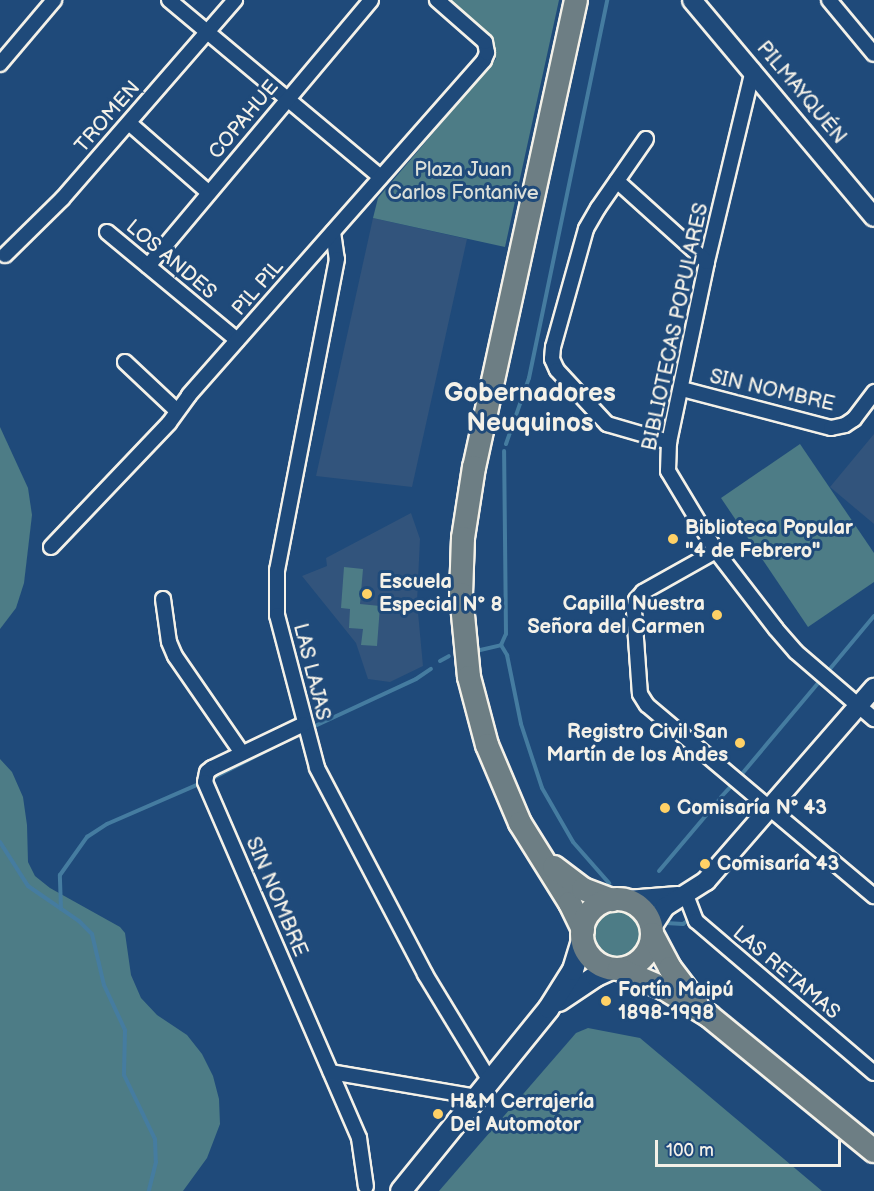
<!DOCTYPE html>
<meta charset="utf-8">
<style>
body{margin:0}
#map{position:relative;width:874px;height:1191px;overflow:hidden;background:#1f4a7a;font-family:"Balsamiq Sans",sans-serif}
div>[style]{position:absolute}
.built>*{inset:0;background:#32547c}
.green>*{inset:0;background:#4d7c86}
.round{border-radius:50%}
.stream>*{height:4px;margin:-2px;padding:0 2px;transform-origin:2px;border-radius:2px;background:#457ca0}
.roads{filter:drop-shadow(2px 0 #f4f1e8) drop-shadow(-2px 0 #f4f1e8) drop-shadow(0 2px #f4f1e8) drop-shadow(0 -2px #f4f1e8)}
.minor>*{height:14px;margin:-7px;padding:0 7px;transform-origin:7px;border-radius:7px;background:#1f4a7a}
.tertiary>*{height:18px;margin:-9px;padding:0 9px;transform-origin:9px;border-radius:9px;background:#1f4a7a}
.secondary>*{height:20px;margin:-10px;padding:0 10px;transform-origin:10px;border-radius:10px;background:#1f4a7a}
.primary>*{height:22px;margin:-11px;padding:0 11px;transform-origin:11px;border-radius:11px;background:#6d7e84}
.primary>.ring{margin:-11px;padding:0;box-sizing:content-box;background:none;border:22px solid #6d7e84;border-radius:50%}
.dots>*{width:16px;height:16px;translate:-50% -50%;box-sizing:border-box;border:3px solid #1f4a7a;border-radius:50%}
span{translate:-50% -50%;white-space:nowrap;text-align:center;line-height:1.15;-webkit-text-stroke:6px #1f4a7a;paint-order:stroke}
.street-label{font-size:20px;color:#f4f1e8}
.park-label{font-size:20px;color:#dbdfd9}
.poi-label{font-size:20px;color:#f4f1e8;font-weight:700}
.left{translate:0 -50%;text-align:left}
.right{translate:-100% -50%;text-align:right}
.district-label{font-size:26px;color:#f4f1e8;font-weight:700}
.scale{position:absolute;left:655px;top:1140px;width:186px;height:27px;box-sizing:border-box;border:3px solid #f4f1e8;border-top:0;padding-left:8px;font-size:18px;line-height:21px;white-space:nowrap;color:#f4f1e8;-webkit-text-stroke:4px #1f4a7a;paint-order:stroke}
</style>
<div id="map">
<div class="built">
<i style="clip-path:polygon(373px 218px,467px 239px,412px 487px,316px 476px)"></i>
<i style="clip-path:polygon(874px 434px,874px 524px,830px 487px)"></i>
<i style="clip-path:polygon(411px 513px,420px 539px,417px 602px,423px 666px,390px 682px,368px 679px,356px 643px,302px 576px,327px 566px,326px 558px)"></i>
</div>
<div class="green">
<i style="clip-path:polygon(448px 0,559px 0,505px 247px,373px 218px,378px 198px,496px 59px,494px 41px)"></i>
<i style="clip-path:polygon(0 427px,28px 488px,32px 515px,24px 583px,16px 608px,0 629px)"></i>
<i style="clip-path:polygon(800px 444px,874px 553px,874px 582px,808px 627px,721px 498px)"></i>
<i style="clip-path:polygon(344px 567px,363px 569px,360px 604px,380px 606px,377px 646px,361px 645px,363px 629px,349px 628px,350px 609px,341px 608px)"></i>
<i style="clip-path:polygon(0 759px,12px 772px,23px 797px,27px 825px,28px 862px,35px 876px,50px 888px,120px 927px,125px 933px,131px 975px,141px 998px,157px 1015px,187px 1035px,202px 1054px,213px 1076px,219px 1099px,220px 1124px,207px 1158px,183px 1191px,0 1191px)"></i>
<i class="round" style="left:591px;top:909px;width:52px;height:52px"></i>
<i style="clip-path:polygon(588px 1028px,640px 1038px,822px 1191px,439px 1191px,576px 1033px)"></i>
</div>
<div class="stream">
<i style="left:506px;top:444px;width:70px;rotate:-70.8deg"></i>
<i style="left:529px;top:378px;width:386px;rotate:-78.3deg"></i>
<i style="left:501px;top:645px;width:12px;rotate:59deg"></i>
<i style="left:507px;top:655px;width:70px;rotate:78.5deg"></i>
<i style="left:521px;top:724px;width:67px;rotate:71.8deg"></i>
<i style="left:542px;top:788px;width:62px;rotate:60.1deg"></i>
<i style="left:573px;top:842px;width:55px;rotate:48.7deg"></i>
<i style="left:476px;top:651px;width:26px;rotate:-13deg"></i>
<i style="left:501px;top:645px;width:12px;rotate:-66deg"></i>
<i style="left:506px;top:634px;width:183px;rotate:-90.6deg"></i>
<i style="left:440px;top:661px;width:10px;rotate:-29deg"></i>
<i style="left:829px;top:670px;width:70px;rotate:-50.2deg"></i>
<i style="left:317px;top:725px;width:109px;rotate:-24.9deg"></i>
<i style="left:416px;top:679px;width:18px;rotate:-34deg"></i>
<i style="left:741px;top:775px;width:121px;rotate:-50deg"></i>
<i style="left:213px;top:778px;width:94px;rotate:-27.1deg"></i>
<i style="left:721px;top:797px;width:18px;rotate:-47deg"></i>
<i style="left:0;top:842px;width:52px;rotate:57.5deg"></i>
<i style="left:28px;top:886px;width:62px;rotate:34.5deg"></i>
<i style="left:79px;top:921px;width:18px;rotate:45deg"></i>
<i style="left:92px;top:934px;width:52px;rotate:76.8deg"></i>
<i style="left:104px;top:985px;width:50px;rotate:65deg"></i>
<i style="left:125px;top:1030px;width:45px;rotate:91.3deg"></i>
<i style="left:124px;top:1075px;width:71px;rotate:64.2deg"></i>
<i style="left:155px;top:1139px;width:23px;rotate:88deg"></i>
<i style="left:156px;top:1162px;width:30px;rotate:104deg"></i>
<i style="left:659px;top:871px;width:93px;rotate:-49.8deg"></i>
<i style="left:61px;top:909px;width:34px;rotate:-92deg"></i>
<i style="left:60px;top:875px;width:47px;rotate:-54.6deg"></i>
<i style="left:87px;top:837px;width:24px;rotate:-33deg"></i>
<i style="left:107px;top:824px;width:100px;rotate:-23.5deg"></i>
<i style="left:666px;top:923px;width:17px;rotate:3deg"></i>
<i style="left:683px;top:924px;width:11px;rotate:-34deg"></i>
</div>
<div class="roads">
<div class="minor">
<i style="left:169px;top:0;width:276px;rotate:39.9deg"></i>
<i style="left:829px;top:0;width:70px;rotate:50.2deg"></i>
<i style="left:0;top:64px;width:84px;rotate:-49.8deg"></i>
<i style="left:753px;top:70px;width:197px;rotate:103.5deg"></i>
<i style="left:707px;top:262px;width:184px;rotate:101.9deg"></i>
<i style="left:669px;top:442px;width:29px;rotate:92deg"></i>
<i style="left:668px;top:471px;width:93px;rotate:59deg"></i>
<i style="left:716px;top:551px;width:98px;rotate:52.4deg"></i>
<i style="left:776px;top:629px;width:30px;rotate:49deg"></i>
<i style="left:796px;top:652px;width:103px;rotate:40.7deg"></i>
<i style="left:129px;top:123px;width:106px;rotate:41.2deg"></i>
<i style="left:646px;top:139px;width:84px;rotate:124.8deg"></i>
<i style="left:598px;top:208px;width:24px;rotate:120deg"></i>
<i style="left:586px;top:229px;width:123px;rotate:105.6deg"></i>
<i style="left:553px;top:347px;width:12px;rotate:95deg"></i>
<i style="left:552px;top:359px;width:12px;rotate:66deg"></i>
<i style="left:557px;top:370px;width:74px;rotate:47.2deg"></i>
<i style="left:607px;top:424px;width:65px;rotate:16.2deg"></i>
<i style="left:617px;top:181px;width:121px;rotate:42deg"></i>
<i style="left:107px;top:232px;width:169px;rotate:39.7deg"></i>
<i style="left:333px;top:232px;width:27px;rotate:82deg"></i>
<i style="left:337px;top:259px;width:317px;rotate:100.9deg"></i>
<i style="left:277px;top:570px;width:45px;rotate:90deg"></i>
<i style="left:277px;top:615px;width:158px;rotate:75.3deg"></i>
<i style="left:317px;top:768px;width:233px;rotate:62.3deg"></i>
<i style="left:425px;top:974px;width:125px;rotate:58.7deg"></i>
<i style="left:5px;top:255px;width:80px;rotate:-44.5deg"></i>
<i style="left:62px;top:199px;width:264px;rotate:-49deg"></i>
<i style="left:148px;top:266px;width:347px;rotate:-50deg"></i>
<i style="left:125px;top:362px;width:71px;rotate:43.3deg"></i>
<i style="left:682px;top:389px;width:154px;rotate:14.7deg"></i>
<i style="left:831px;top:428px;width:14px;rotate:-12deg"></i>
<i style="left:845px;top:425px;width:11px;rotate:-34deg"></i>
<i style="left:854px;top:419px;width:34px;rotate:-53deg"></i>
<i style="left:51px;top:547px;width:171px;rotate:-46.4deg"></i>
<i style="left:169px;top:423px;width:34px;rotate:-54deg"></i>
<i style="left:189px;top:395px;width:446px;rotate:-48.6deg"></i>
<i style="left:484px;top:60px;width:8px;rotate:-67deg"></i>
<i style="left:487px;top:53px;width:11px;rotate:-100deg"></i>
<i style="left:485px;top:42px;width:64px;rotate:-138.8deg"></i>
<i style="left:716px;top:551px;width:84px;rotate:150.7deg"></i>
<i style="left:643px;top:592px;width:11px;rotate:131deg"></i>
<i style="left:636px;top:600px;width:11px;rotate:100deg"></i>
<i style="left:634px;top:611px;width:83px;rotate:85.9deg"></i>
<i style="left:640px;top:694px;width:13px;rotate:58deg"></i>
<i style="left:647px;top:705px;width:297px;rotate:40.1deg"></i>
<i style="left:163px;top:599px;width:43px;rotate:82.1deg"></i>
<i style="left:169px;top:642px;width:15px;rotate:67deg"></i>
<i style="left:175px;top:656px;width:118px;rotate:55.4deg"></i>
<i style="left:304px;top:724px;width:102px;rotate:154.4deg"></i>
<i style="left:212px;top:768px;width:6px;rotate:141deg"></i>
<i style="left:207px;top:772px;width:10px;rotate:101deg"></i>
<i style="left:205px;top:782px;width:388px;rotate:66.6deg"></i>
<i style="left:359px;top:1138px;width:49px;rotate:81.9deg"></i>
<i style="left:686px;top:895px;width:28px;rotate:69deg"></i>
<i style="left:696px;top:921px;width:234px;rotate:40.5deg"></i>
<i style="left:331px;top:1072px;width:148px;rotate:9.7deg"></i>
</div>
<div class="tertiary">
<i style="left:692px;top:0;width:283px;rotate:50deg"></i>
<i style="left:627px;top:900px;width:51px;rotate:-4.5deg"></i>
<i style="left:652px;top:927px;width:24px;rotate:-57deg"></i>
<i style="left:665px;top:907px;width:49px;rotate:-32.4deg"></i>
<i style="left:706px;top:881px;width:256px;rotate:-49deg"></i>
</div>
<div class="secondary">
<i style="left:559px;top:1001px;width:45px;rotate:-34deg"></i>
<i style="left:596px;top:976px;width:17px;rotate:-24deg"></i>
<i style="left:401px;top:1191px;width:235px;rotate:-51deg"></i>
<i style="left:549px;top:1008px;width:45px;rotate:-57.7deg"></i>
<i style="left:573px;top:970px;width:34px;rotate:-73deg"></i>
</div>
<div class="primary">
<i style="left:576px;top:0;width:478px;rotate:102.3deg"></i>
<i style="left:474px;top:467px;width:72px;rotate:98.8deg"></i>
<i style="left:463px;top:538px;width:56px;rotate:92deg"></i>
<i style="left:461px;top:594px;width:83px;rotate:84.5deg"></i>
<i style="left:469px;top:677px;width:70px;rotate:75.2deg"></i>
<i style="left:487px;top:745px;width:85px;rotate:67.1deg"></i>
<i style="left:520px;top:823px;width:94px;rotate:58deg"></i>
<i style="left:570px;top:903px;width:30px;rotate:64deg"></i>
<i style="left:554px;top:867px;width:36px;rotate:37deg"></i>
<i style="left:583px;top:889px;width:31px;rotate:21deg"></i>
<i class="ring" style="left:582px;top:899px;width:48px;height:48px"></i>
<i style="left:652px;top:934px;width:38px;rotate:62deg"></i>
<i style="left:670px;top:968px;width:43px;rotate:52.6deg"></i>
<i style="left:619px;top:969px;width:50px;rotate:23.5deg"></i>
<i style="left:665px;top:989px;width:52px;rotate:31.5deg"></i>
<i style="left:709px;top:1016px;width:213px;rotate:39.3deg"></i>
</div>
</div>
<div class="dots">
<i style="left:673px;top:539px;background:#ffd166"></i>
<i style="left:367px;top:594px;background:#ffd166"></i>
<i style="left:717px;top:615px;background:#ffd166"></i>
<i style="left:740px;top:743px;background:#ffd166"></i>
<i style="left:665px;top:808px;background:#ffd166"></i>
<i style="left:705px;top:864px;background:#ffd166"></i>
<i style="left:606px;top:1001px;background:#ffd166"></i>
<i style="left:438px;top:1114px;background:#ffd166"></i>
</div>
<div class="street-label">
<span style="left:801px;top:93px;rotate:50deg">PILMAYQUÉN</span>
<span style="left:108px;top:117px;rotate:-49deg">TROMEN</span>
<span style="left:244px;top:120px;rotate:-50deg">COPAHUE</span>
<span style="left:171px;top:260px;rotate:40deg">LOS ANDES</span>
<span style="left:258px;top:288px;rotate:-49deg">PIL PIL</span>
<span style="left:676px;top:327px;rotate:-78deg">BIBLIOTECAS POPULARES</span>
<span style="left:772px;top:391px;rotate:13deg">SIN NOMBRE</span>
<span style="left:311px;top:672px;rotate:76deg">LAS LAJAS</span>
<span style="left:276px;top:897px;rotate:67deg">SIN NOMBRE</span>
<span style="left:786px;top:973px;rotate:40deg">LAS RETAMAS</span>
</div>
<div class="park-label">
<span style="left:463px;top:182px">Plaza Juan<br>Carlos Fontanive</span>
</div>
<div class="poi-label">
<span class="left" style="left:685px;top:540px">Biblioteca Popular<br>"4 de Febrero"</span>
<span class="left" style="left:379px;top:594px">Escuela<br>Especial N° 8</span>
<span class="right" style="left:705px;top:616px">Capilla Nuestra<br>Señora del Carmen</span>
<span class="right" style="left:728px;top:744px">Registro Civil San<br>Martín de los Andes</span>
<span class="left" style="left:677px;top:808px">Comisaría N° 43</span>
<span class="left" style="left:717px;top:864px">Comisaría 43</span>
<span class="left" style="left:618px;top:1002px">Fortín Maipú<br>1898-1998</span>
<span class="left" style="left:450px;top:1114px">H&amp;M Cerrajería<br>Del Automotor</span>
</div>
<div class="district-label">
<span style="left:530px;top:409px">Gobernadores<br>Neuquinos</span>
</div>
<div class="scale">100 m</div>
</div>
